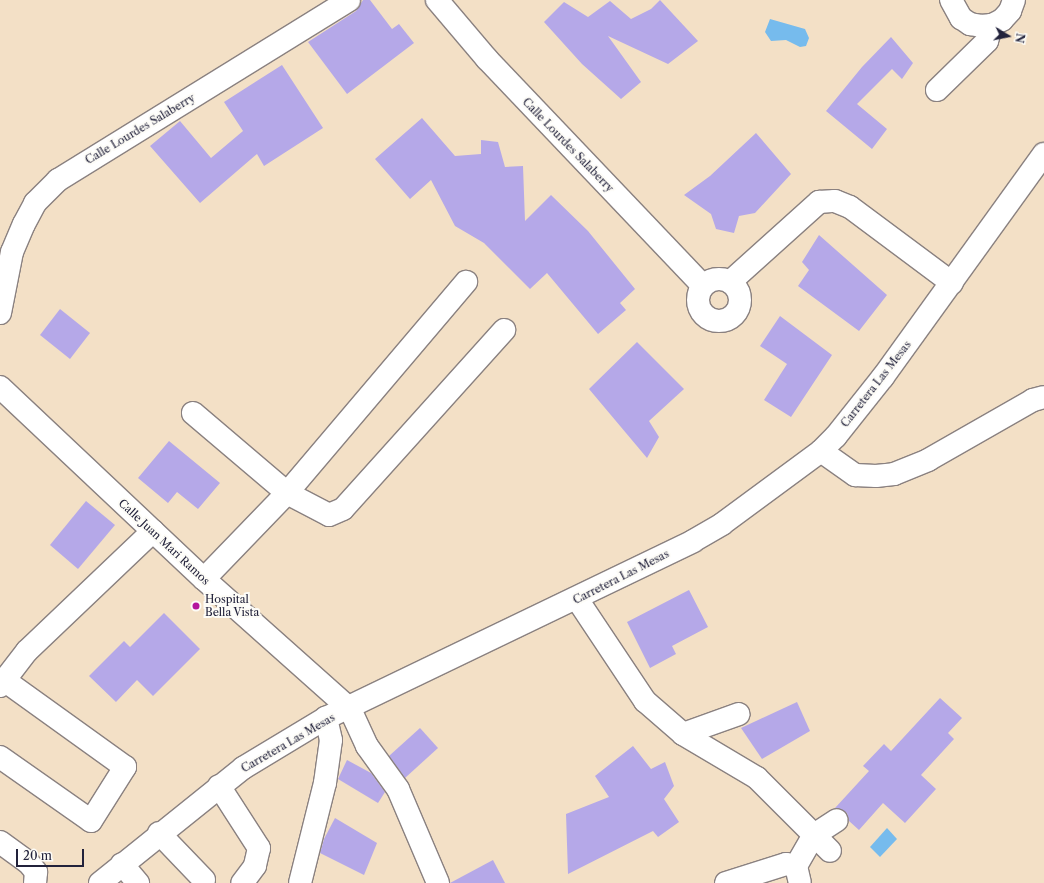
<!DOCTYPE html>
<style>
body{margin:0}
#map{position:relative;width:1044px;height:883px;overflow:hidden;background:#f3e0c6;font-family:"Libre Caslon Text",serif}
div>[style]{position:absolute}
.water>*{inset:0;background:#76bbed}
.building>*{inset:0;background:#b5a8e8}
.roads{filter:drop-shadow(1px 0 #8a8180) drop-shadow(-1px 0 #8a8180) drop-shadow(0 1px #8a8180) drop-shadow(0 -1px #8a8180)}
.minor>*{height:22px;margin:-11px;padding:0 11px;transform-origin:11px;border-radius:11px;background:#fff}
.minor>.ring{margin:-11px;padding:0;box-sizing:content-box;background:none;border:22px solid #fff;border-radius:50%}
.dots>*{width:11px;height:11px;translate:-50% -50%;box-sizing:border-box;border:2px solid #fdfcf7;border-radius:50%}
span{translate:-50% -50%;white-space:nowrap;text-align:center;line-height:1.15;-webkit-text-stroke:4px #fdfcf7;paint-order:stroke}
.street-label{font-size:11px;color:#22223b}
.poi-label{font-size:11px;color:#22223b}
.left{translate:0 -50%;text-align:left}
.north{position:absolute;left:988px;top:16px;width:40px;height:40px;-webkit-text-stroke:3px #fdfcf7;paint-order:stroke;rotate:100deg;font-size:11px;font-weight:700;line-height:16px;text-align:center;color:#22223b}
.north::after{content:'';display:block;margin:auto;width:14px;height:18px;background:#22223b;clip-path:polygon(50% 0,100% 100%,50% 72%,0 100%)}
.scale{position:absolute;left:16px;top:849px;width:68px;height:18px;box-sizing:border-box;border:2px solid #22223b;border-top:0;padding-left:5px;font-size:12px;line-height:14px;white-space:nowrap;color:#22223b;-webkit-text-stroke:3px #fdfcf7;paint-order:stroke}
</style>
<div id="map">
<div class="water">
<i style="clip-path:polygon(770px 19px,805px 29px,809px 38px,806px 46px,800px 47px,786px 40px,771px 41px,765px 32px)"></i>
<i style="clip-path:polygon(887px 828px,897px 839px,880px 857px,870px 847px)"></i>
</div>
<div class="building">
<i style="clip-path:polygon(363px 0,370px 0,392px 29px,399px 24px,414px 43px,347px 94px,308px 42px,356px 11px)"></i>
<i style="clip-path:polygon(660px 0,698px 41px,668px 64px,608px 36px,641px 82px,621px 99px,582px 64px,544px 22px,564px 2px,588px 17px,610px 1px,631px 19px,651px 9px)"></i>
<i style="clip-path:polygon(891px 37px,913px 63px,902px 79px,892px 69px,857px 104px,887px 129px,872px 149px,826px 111px,862px 67px)"></i>
<i style="clip-path:polygon(282px 65px,323px 128px,264px 166px,257px 154px,200px 203px,150px 146px,180px 121px,211px 158px,243px 131px,224px 102px)"></i>
<i style="clip-path:polygon(422px 118px,455px 156px,481px 154px,481px 140px,498px 142px,505px 167px,523px 166px,525px 221px,551px 195px,588px 231px,635px 289px,620px 303px,626px 310px,598px 334px,547px 273px,530px 289px,484px 243px,455px 226px,431px 180px,410px 199px,375px 159px)"></i>
<i style="clip-path:polygon(756px 133px,791px 174px,755px 213px,739px 216px,734px 233px,716px 229px,711px 214px,684px 195px,710px 176px)"></i>
<i style="clip-path:polygon(819px 235px,887px 295px,859px 331px,798px 286px,809px 270px,802px 262px)"></i>
<i style="clip-path:polygon(60px 309px,90px 333px,70px 359px,40px 335px)"></i>
<i style="clip-path:polygon(780px 316px,832px 355px,791px 417px,764px 400px,787px 364px,760px 346px)"></i>
<i style="clip-path:polygon(637px 342px,684px 389px,649px 421px,659px 437px,647px 458px,589px 389px)"></i>
<i style="clip-path:polygon(169px 441px,220px 483px,198px 509px,177px 492px,168px 503px,138px 478px)"></i>
<i style="clip-path:polygon(86px 501px,115px 525px,78px 569px,50px 545px)"></i>
<i style="clip-path:polygon(689px 590px,708px 627px,672px 646px,676px 654px,650px 668px,627px 622px)"></i>
<i style="clip-path:polygon(164px 613px,200px 649px,153px 696px,137px 680px,116px 702px,89px 676px,124px 641px,130px 647px)"></i>
<i style="clip-path:polygon(940px 698px,962px 718px,948px 733px,954px 739px,921px 775px,936px 789px,905px 823px,883px 803px,859px 830px,849px 821px,847px 813px,835px 808px,869px 771px,863px 766px,884px 744px,891px 751px)"></i>
<i style="clip-path:polygon(797px 702px,810px 731px,762px 759px,741px 728px)"></i>
<i style="clip-path:polygon(420px 728px,438px 748px,405px 778px,389px 756px)"></i>
<i style="clip-path:polygon(633px 746px,651px 769px,665px 762px,674px 786px,664px 799px,679px 822px,658px 837px,653px 831px,568px 874px,566px 814px,609px 797px,595px 776px)"></i>
<i style="clip-path:polygon(347px 760px,371px 773px,385px 792px,378px 803px,338px 779px)"></i>
<i style="clip-path:polygon(335px 818px,377px 843px,364px 875px,320px 853px,324px 839px)"></i>
<i style="clip-path:polygon(493px 860px,505px 883px,450px 883px)"></i>
</div>
<div class="roads">
<div class="minor">
<i style="left:437px;top:0;width:77px;rotate:49.7deg"></i>
<i style="left:487px;top:59px;width:313px;rotate:46.4deg"></i>
<i style="left:951px;top:0;width:21px;rotate:61deg"></i>
<i style="left:961px;top:18px;width:11px;rotate:34deg"></i>
<i style="left:970px;top:24px;width:11px;rotate:10deg"></i>
<i style="left:981px;top:26px;width:11px;rotate:-5deg"></i>
<i style="left:992px;top:25px;width:11px;rotate:-27deg"></i>
<i style="left:1002px;top:20px;width:12px;rotate:-48deg"></i>
<i style="left:1010px;top:11px;width:12px;rotate:-70deg"></i>
<i style="left:937px;top:90px;width:70px;rotate:-44.4deg"></i>
<i style="left:987px;top:41px;width:17px;rotate:-73deg"></i>
<i class="ring" style="left:698px;top:279px;width:20px;height:20px"></i>
<i style="left:730px;top:282px;width:120px;rotate:-42deg"></i>
<i style="left:819px;top:202px;width:16px;rotate:-4deg"></i>
<i style="left:835px;top:201px;width:16px;rotate:22deg"></i>
<i style="left:850px;top:207px;width:127px;rotate:36.7deg"></i>
<i style="left:0;top:313px;width:62px;rotate:-78.9deg"></i>
<i style="left:12px;top:252px;width:30px;rotate:-67deg"></i>
<i style="left:24px;top:224px;width:24px;rotate:-62deg"></i>
<i style="left:35px;top:203px;width:33px;rotate:-45deg"></i>
<i style="left:58px;top:180px;width:342px;rotate:-31.7deg"></i>
<i style="left:0;top:387px;width:280px;rotate:43.3deg"></i>
<i style="left:204px;top:579px;width:195px;rotate:41.7deg"></i>
<i style="left:350px;top:709px;width:41px;rotate:65.3deg"></i>
<i style="left:367px;top:746px;width:53px;rotate:54.2deg"></i>
<i style="left:398px;top:789px;width:102px;rotate:66.9deg"></i>
<i style="left:193px;top:413px;width:123px;rotate:40.4deg"></i>
<i style="left:287px;top:493px;width:47px;rotate:27.6deg"></i>
<i style="left:329px;top:515px;width:15px;rotate:-23deg"></i>
<i style="left:343px;top:509px;width:241px;rotate:-48deg"></i>
<i style="left:821px;top:451px;width:42px;rotate:35.2deg"></i>
<i style="left:855px;top:475px;width:21px;rotate:3deg"></i>
<i style="left:876px;top:476px;width:18px;rotate:-6deg"></i>
<i style="left:894px;top:474px;width:37px;rotate:-22deg"></i>
<i style="left:928px;top:460px;width:121px;rotate:-29.7deg"></i>
<i style="left:1033px;top:400px;width:11px;rotate:-15deg"></i>
<i style="left:204px;top:579px;width:120px;rotate:-46deg"></i>
<i style="left:287px;top:493px;width:277px;rotate:-49.7deg"></i>
<i style="left:577px;top:599px;width:123px;rotate:56.3deg"></i>
<i style="left:645px;top:701px;width:50px;rotate:41deg"></i>
<i style="left:683px;top:734px;width:86px;rotate:30.7deg"></i>
<i style="left:757px;top:778px;width:103px;rotate:45deg"></i>
<i style="left:0;top:686px;width:44px;rotate:-52.4deg"></i>
<i style="left:27px;top:651px;width:174px;rotate:-43.6deg"></i>
<i style="left:683px;top:734px;width:59px;rotate:-19.7deg"></i>
<i style="left:0;top:757px;width:111px;rotate:35.1deg"></i>
<i style="left:91px;top:821px;width:64px;rotate:-57.8deg"></i>
<i style="left:125px;top:767px;width:149px;rotate:-144.3deg"></i>
<i style="left:219px;top:786px;width:74px;rotate:57.2deg"></i>
<i style="left:259px;top:848px;width:18px;rotate:103deg"></i>
<i style="left:255px;top:866px;width:21px;rotate:127deg"></i>
<i style="left:159px;top:833px;width:65px;rotate:46.2deg"></i>
<i style="left:0;top:842px;width:34px;rotate:36deg"></i>
<i style="left:28px;top:862px;width:13px;rotate:51deg"></i>
<i style="left:36px;top:872px;width:11px;rotate:95deg"></i>
<i style="left:122px;top:864px;width:25px;rotate:50deg"></i>
<i style="left:796px;top:866px;width:36px;rotate:-60deg"></i>
<i style="left:814px;top:835px;width:27px;rotate:-33deg"></i>
<i style="left:100px;top:883px;width:184px;rotate:-38.8deg"></i>
<i style="left:243px;top:768px;width:97px;rotate:-31.1deg"></i>
<i style="left:326px;top:718px;width:407px;rotate:-25.7deg"></i>
<i style="left:693px;top:541px;width:34px;rotate:-30deg"></i>
<i style="left:722px;top:524px;width:123px;rotate:-36.4deg"></i>
<i style="left:821px;top:451px;width:21px;rotate:-45deg"></i>
<i style="left:836px;top:436px;width:75px;rotate:-51.5deg"></i>
<i style="left:883px;top:377px;width:275px;rotate:-54.2deg"></i>
<i style="left:300px;top:883px;width:103px;rotate:-76deg"></i>
<i style="left:325px;top:783px;width:43px;rotate:-82.1deg"></i>
<i style="left:331px;top:740px;width:23px;rotate:-103deg"></i>
<i style="left:726px;top:883px;width:63px;rotate:-17.6deg"></i>
<i style="left:786px;top:864px;width:10px;rotate:11deg"></i>
<i style="left:796px;top:866px;width:17px;rotate:77deg"></i>
</div>
</div>
<div class="dots">
<i style="left:196px;top:606px;background:#b5179e"></i>
</div>
<div class="street-label">
<span style="left:140px;top:129px;rotate:-31deg">Calle Lourdes Salaberry</span>
<span style="left:568px;top:145px;rotate:46deg">Calle Lourdes Salaberry</span>
<span style="left:876px;top:384px;rotate:-52deg">Carretera Las Mesas</span>
<span style="left:164px;top:542px;rotate:43deg">Calle Juan Mari Ramos</span>
<span style="left:621px;top:577px;rotate:-27deg">Carretera Las Mesas</span>
<span style="left:288px;top:743px;rotate:-30deg">Carretera Las Mesas</span>
</div>
<div class="poi-label">
<span class="left" style="left:205px;top:606px">Hospital<br>Bella Vista</span>
</div>
<div class="north">N</div>
<div class="scale">20 m</div>
</div>
